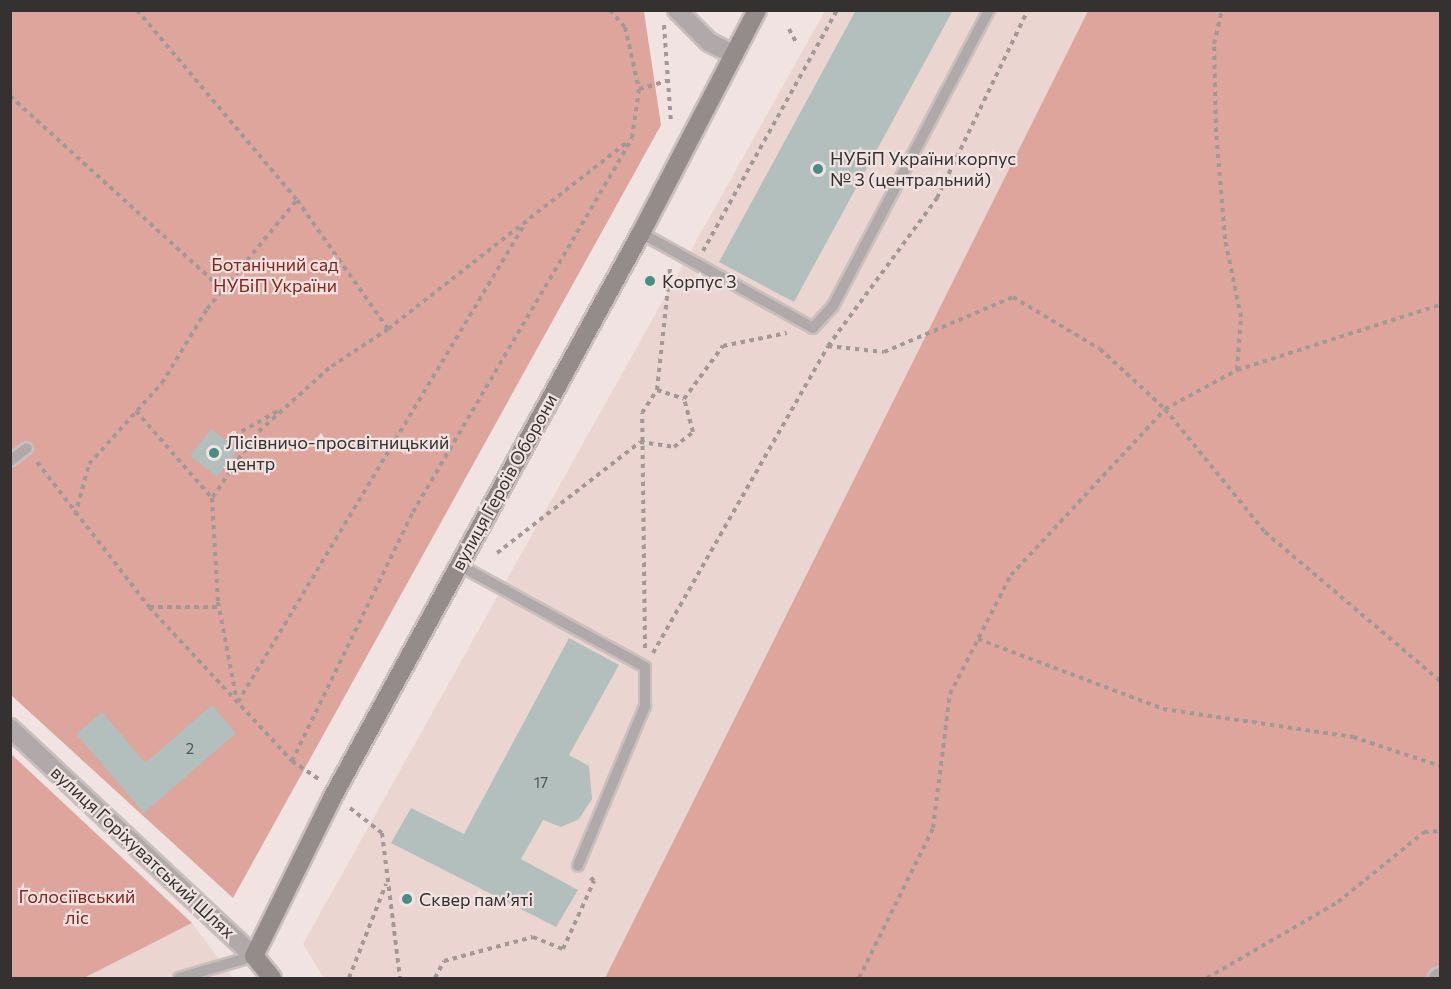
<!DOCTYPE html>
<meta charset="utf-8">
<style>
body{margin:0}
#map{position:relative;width:1451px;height:989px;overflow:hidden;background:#f0e3e1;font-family:Commissioner,sans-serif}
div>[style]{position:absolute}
.built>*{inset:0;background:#ead5d1}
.green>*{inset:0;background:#dda59c}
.building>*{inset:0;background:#b2bfbc}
.path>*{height:4px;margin-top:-2px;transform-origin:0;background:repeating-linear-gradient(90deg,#a29997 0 4.5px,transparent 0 9px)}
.roads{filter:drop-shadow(2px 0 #cbbfbe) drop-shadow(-2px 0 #cbbfbe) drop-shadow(0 2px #cbbfbe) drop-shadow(0 -2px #cbbfbe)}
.lane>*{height:10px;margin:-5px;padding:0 5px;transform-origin:5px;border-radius:5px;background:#afa9a9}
.street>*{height:18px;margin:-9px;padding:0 9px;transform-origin:9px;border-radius:9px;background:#afa9a9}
.secondary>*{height:18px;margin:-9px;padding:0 9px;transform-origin:9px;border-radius:9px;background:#938c8a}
.dots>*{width:16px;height:16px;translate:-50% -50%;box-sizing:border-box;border:3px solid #f0e3e1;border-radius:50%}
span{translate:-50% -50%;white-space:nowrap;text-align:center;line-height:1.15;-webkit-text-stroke:4.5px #f0e3e1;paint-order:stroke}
.number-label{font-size:15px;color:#545453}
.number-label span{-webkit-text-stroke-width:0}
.poi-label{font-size:18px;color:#353130}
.left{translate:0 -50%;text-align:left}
.park-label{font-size:18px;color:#88221b}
.street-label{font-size:18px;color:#353130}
.frame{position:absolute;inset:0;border:12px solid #353130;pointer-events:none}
</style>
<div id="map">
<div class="built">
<i style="clip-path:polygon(825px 11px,1088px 11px,605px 978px,324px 978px,303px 944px)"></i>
<i style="clip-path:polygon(192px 923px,233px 978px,84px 978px)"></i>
</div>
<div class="green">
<i style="clip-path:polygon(10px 11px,644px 12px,661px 125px,233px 898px,11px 695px)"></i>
<i style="clip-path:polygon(1088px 11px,1440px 11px,1440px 978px,605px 978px)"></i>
<i style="clip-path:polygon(11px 754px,192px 923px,84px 978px,11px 978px)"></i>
</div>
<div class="building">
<i style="clip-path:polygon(856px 10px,953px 10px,794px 302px,719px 262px)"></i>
<i style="clip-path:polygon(211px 429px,238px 450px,217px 477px,190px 456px)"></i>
<i style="clip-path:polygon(569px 638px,619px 665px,569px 755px,589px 766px,592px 799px,579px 819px,561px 827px,543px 820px,521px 859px,578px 890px,556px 927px,391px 843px,411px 808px,464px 834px)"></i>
<i style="clip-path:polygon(212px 705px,236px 733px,144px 813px,76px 734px,102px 712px,145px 763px)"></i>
</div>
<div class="path">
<i style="left:137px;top:10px;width:248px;rotate:49.9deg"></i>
<i style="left:610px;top:10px;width:23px;rotate:49deg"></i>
<i style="left:625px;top:27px;width:64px;rotate:77.3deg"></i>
<i style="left:664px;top:25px;width:98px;rotate:85.9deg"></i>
<i style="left:789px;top:29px;width:17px;rotate:62deg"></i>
<i style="left:10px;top:96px;width:288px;rotate:42.3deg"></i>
<i style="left:703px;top:251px;width:276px;rotate:-60.9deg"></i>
<i style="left:388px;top:329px;width:306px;rotate:-38deg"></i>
<i style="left:828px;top:346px;width:56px;rotate:6.1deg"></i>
<i style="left:884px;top:352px;width:140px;rotate:-23.1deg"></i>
<i style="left:1013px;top:297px;width:101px;rotate:30.9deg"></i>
<i style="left:1100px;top:349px;width:88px;rotate:42.7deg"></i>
<i style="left:1165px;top:409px;width:159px;rotate:50.9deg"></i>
<i style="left:1265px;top:532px;width:230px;rotate:40.4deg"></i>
<i style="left:1237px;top:370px;width:213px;rotate:-17.8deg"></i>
<i style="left:657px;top:390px;width:28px;rotate:18deg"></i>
<i style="left:136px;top:411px;width:116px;rotate:48.9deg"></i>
<i style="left:226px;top:440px;width:62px;rotate:-29.1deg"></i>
<i style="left:37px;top:462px;width:183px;rotate:52.3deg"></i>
<i style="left:149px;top:607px;width:210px;rotate:47.1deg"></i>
<i style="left:292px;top:761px;width:34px;rotate:34deg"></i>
<i style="left:75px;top:515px;width:53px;rotate:-74.6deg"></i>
<i style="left:89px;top:464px;width:109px;rotate:-48deg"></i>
<i style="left:162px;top:383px;width:87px;rotate:-58.7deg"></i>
<i style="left:207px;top:309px;width:141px;rotate:-50.5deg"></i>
<i style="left:297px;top:200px;width:158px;rotate:54.8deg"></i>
<i style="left:388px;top:329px;width:71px;rotate:146.5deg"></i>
<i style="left:329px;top:368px;width:98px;rotate:137.9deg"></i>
<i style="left:256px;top:434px;width:78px;rotate:124.5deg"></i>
<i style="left:212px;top:498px;width:104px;rotate:86.7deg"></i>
<i style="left:218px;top:602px;width:102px;rotate:79.2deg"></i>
<i style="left:497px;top:553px;width:181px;rotate:-37.8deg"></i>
<i style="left:640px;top:442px;width:34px;rotate:8deg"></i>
<i style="left:674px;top:447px;width:24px;rotate:-38deg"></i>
<i style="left:693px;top:432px;width:34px;rotate:-105deg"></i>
<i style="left:684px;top:399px;width:66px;rotate:-53.7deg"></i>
<i style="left:723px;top:346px;width:65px;rotate:-11.5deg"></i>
<i style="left:149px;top:607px;width:70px"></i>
<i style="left:978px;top:639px;width:198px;rotate:20.7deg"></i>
<i style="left:1163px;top:709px;width:192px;rotate:8.4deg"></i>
<i style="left:1353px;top:737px;width:92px;rotate:18.4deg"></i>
<i style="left:645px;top:648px;width:235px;rotate:-90.7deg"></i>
<i style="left:642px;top:413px;width:27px;rotate:-57deg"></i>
<i style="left:657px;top:390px;width:123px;rotate:-83.9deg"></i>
<i style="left:653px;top:653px;width:353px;rotate:-60.3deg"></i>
<i style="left:828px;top:346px;width:184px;rotate:-53.6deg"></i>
<i style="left:937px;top:198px;width:209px;rotate:-64.2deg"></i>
<i style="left:238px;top:702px;width:560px;rotate:-59.04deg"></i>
<i style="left:292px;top:761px;width:277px;rotate:-64.1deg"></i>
<i style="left:413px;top:512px;width:433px;rotate:-59.6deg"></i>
<i style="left:632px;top:138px;width:49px;rotate:-81.9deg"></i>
<i style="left:639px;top:89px;width:29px;rotate:-16deg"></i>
<i style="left:350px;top:808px;width:41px;rotate:38deg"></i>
<i style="left:382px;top:833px;width:146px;rotate:82.9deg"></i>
<i style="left:349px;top:978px;width:101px;rotate:-68.5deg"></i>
<i style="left:435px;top:978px;width:19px;rotate:-62deg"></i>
<i style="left:444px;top:961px;width:92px;rotate:-15.1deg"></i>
<i style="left:533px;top:937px;width:32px;rotate:22deg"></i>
<i style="left:563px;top:949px;width:75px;rotate:-65.5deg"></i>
<i style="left:594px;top:881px;width:6px;rotate:-135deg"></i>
<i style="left:859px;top:978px;width:167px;rotate:-63.7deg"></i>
<i style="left:933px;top:828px;width:135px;rotate:-82.8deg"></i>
<i style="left:950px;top:694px;width:134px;rotate:-62.9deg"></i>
<i style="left:1011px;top:575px;width:226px;rotate:-47.1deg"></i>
<i style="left:1165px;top:409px;width:82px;rotate:-28.4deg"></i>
<i style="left:1237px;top:370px;width:53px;rotate:-85.7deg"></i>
<i style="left:1241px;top:317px;width:80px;rotate:-101.6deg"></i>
<i style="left:1225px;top:239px;width:107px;rotate:-94.8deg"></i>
<i style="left:1216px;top:132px;width:88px;rotate:-91.3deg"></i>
<i style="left:1214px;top:44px;width:35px;rotate:-77deg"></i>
<i style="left:1207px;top:978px;width:151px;rotate:-30.1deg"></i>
<i style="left:1338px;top:902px;width:111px;rotate:-39.1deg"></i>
<i style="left:1424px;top:832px;width:16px;rotate:-4deg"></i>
</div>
<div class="roads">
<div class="lane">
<i style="left:641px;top:233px;width:196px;rotate:28.9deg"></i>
<i style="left:813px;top:328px;width:30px;rotate:-48deg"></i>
<i style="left:833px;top:306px;width:335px;rotate:-62.2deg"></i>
<i style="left:10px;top:461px;width:21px;rotate:-37deg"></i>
<i style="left:459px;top:565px;width:212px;rotate:28.7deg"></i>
<i style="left:645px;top:667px;width:39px;rotate:90deg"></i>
<i style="left:645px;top:706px;width:173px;rotate:112.8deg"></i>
<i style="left:179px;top:978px;width:78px;rotate:-16.3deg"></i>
</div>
<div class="street">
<i style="left:677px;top:10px;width:45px;rotate:45deg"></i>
<i style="left:709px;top:42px;width:28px;rotate:27deg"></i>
<i style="left:10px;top:728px;width:334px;rotate:43.1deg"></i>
<i style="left:1438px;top:978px;width:2px;rotate:-27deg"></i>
</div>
<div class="secondary">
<i style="left:272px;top:978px;width:28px;rotate:-129deg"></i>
<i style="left:254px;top:956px;width:176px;rotate:-63.7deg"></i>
<i style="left:332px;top:798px;width:644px;rotate:-61.33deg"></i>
<i style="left:641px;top:233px;width:251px;rotate:-62.5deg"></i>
</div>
</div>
<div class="dots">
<i style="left:818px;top:169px;background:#488e84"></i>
<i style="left:650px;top:281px;background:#488e84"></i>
<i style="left:214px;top:453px;background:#488e84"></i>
<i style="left:407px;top:899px;background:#488e84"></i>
</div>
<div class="number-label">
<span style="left:190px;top:749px">2</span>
<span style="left:541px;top:783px">17</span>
</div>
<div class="poi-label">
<span class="left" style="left:830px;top:169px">НУБіП України корпус<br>№ 3 (центральний)</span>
<span class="left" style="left:662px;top:281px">Корпус 3</span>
<span class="left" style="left:226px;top:453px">Лісівничо-просвітницький<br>центр</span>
<span class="left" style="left:419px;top:899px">Сквер пам’яті</span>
</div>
<div class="park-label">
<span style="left:275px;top:275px">Ботанічний сад<br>НУБіП України</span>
<span style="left:77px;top:907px">Голосіївський<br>ліс</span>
</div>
<div class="street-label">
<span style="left:504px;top:482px;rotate:-61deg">вулиця Героїв Оборони</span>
<span style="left:143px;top:852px;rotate:43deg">вулиця Горіхуватський Шлях</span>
</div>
<div class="frame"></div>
</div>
